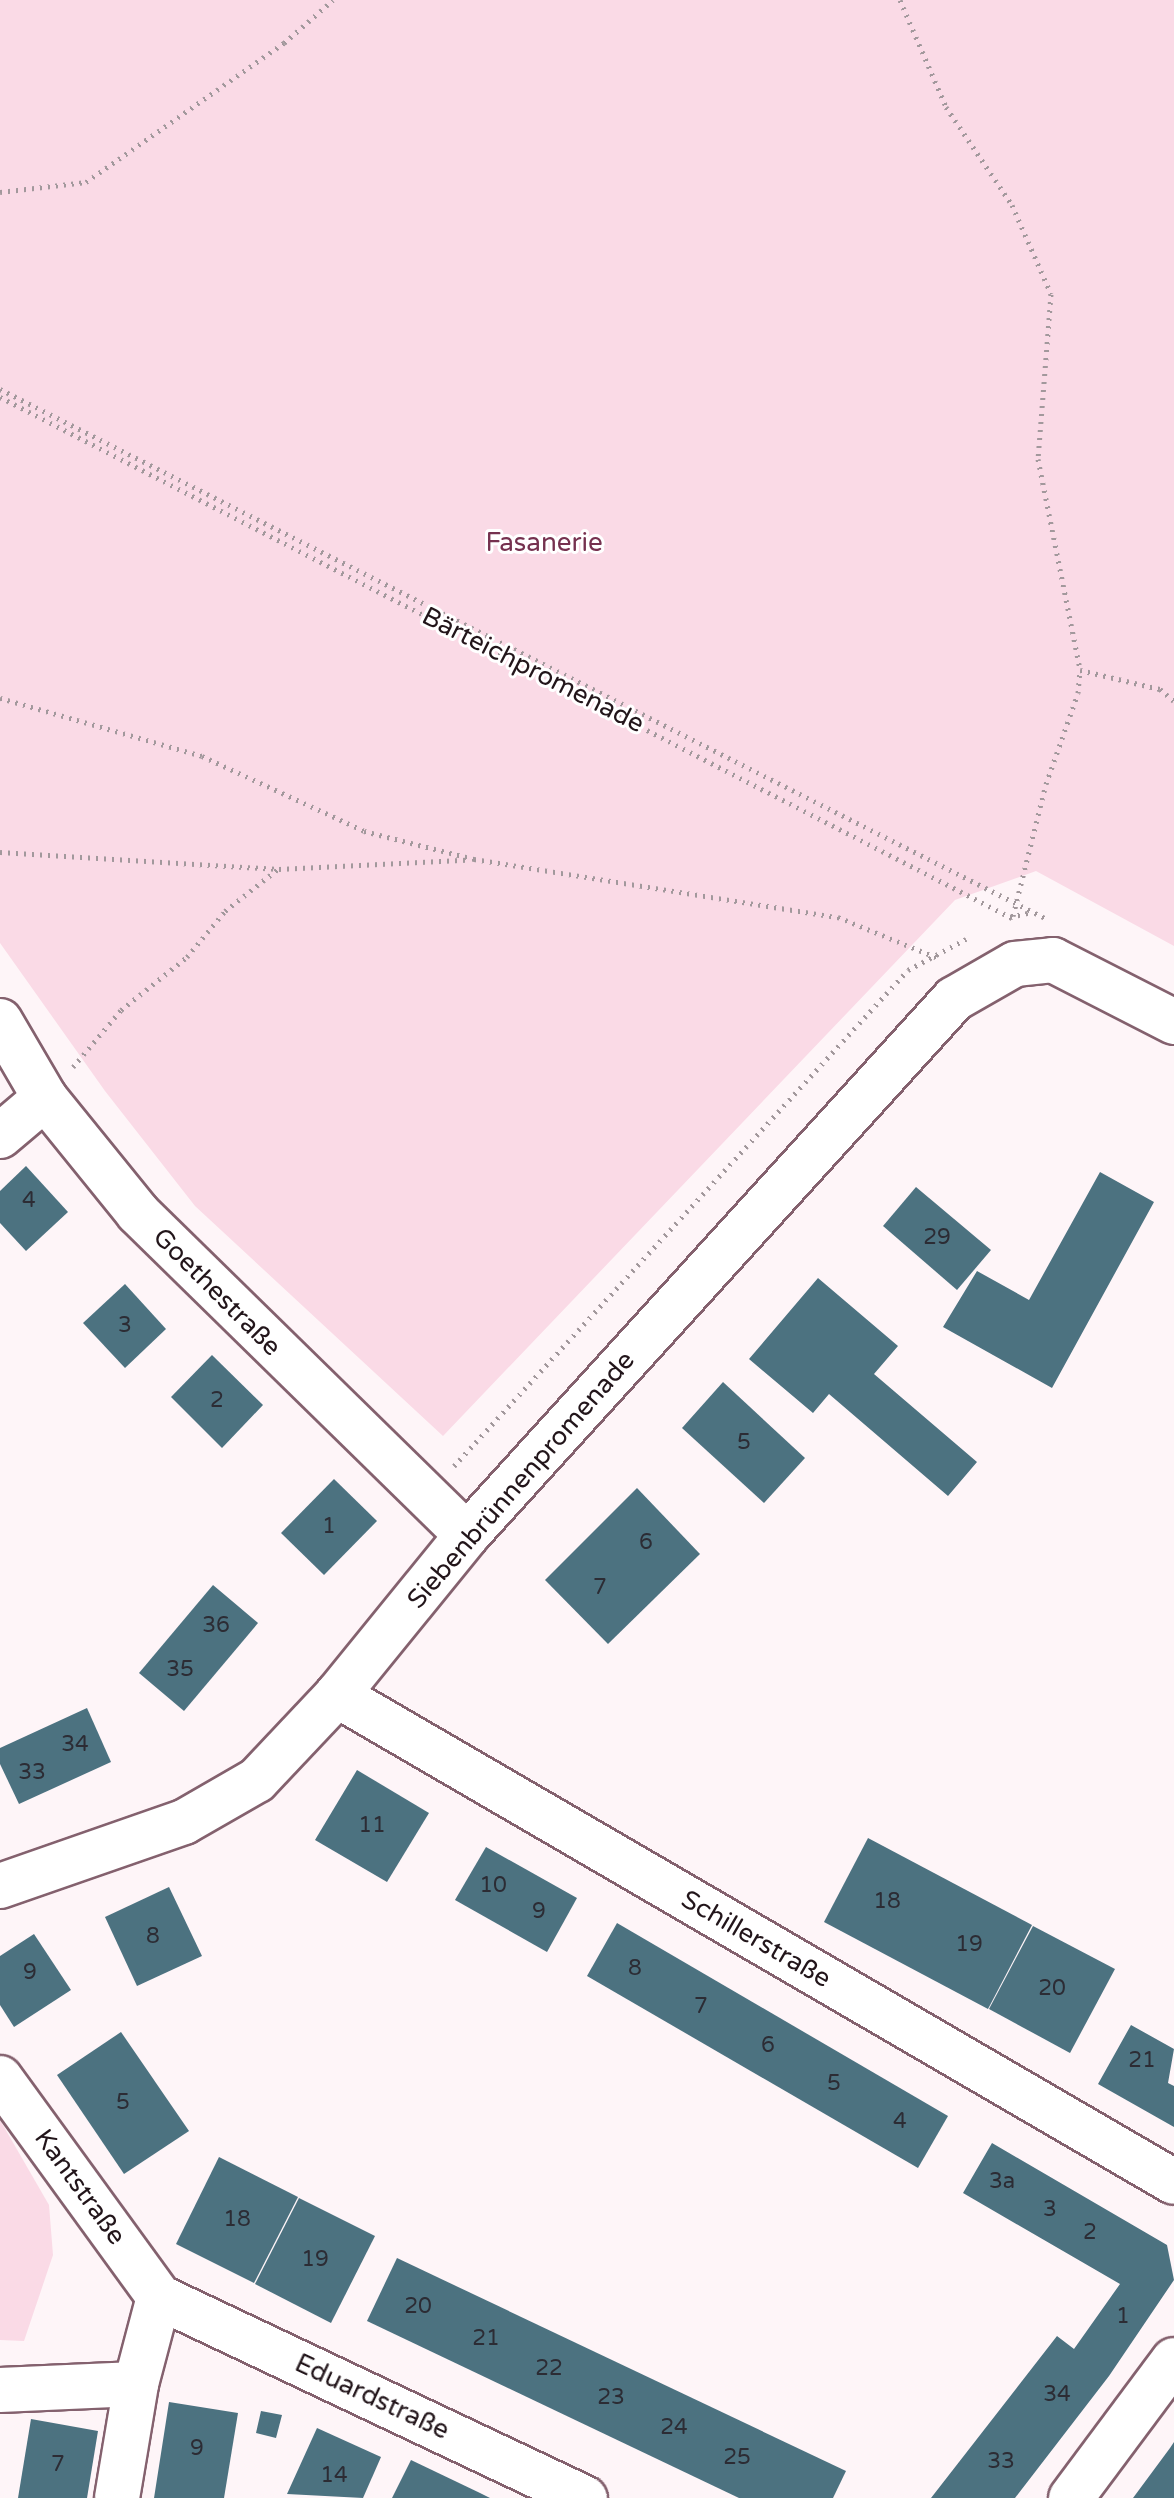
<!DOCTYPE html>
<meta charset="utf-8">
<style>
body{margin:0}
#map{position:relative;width:1174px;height:2498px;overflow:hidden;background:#fef5f8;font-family:"Varela Round",sans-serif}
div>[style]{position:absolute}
.green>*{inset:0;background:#fadae6}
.building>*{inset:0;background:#4c7280}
.path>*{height:5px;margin-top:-2.5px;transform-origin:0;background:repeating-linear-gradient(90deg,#a2989c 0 2px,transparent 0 8px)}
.roads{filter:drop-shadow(2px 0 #84616e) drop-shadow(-2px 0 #84616e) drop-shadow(0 2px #84616e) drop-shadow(0 -2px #84616e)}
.street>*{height:44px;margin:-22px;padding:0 22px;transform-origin:22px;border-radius:22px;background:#fff}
span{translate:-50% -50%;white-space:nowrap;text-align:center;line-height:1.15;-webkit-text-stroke:6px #fff;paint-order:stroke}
.number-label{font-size:22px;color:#2c2c34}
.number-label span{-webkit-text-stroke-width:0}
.park-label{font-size:26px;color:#75314f}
.street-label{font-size:26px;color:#22151a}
</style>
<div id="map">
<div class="green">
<i style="clip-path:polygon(0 0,1174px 0,1174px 946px,1036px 871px,955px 900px,443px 1436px,195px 1206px,105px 1091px,0 943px)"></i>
<i style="clip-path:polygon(0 2120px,49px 2205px,53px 2255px,24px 2341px,0 2340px)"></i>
</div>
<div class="building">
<i style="clip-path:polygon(26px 1166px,68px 1212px,26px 1251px,0 1223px,0 1191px)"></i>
<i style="clip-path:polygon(1100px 1172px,1154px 1202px,1052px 1388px,943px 1327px,977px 1271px,1029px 1300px)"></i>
<i style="clip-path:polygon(916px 1187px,991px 1250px,957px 1290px,883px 1226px)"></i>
<i style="clip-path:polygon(818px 1278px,898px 1346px,874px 1374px,977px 1462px,948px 1496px,829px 1394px,813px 1413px,749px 1359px)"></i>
<i style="clip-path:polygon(125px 1284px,166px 1329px,125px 1368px,83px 1323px)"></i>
<i style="clip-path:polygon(212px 1355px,263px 1405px,222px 1448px,171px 1397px)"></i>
<i style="clip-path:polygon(723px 1382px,805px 1458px,764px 1503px,682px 1428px)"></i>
<i style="clip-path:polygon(334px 1479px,377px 1521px,324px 1575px,281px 1533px)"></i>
<i style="clip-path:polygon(637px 1488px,700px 1554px,608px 1644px,545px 1580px)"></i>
<i style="clip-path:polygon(213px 1585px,258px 1623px,184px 1711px,139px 1673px)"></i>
<i style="clip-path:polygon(87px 1708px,111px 1762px,19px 1804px,0 1764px,0 1748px)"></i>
<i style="clip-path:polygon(357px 1770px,429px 1813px,387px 1882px,315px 1840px)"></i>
<i style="clip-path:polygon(868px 1838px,1032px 1925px,988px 2009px,824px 1922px)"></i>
<i style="clip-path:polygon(486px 1847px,577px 1898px,547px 1952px,455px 1900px)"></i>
<i style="clip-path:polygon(169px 1887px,202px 1956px,137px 1986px,105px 1917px)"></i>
<i style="clip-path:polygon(617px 1923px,948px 2116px,918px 2168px,587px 1976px)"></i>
<i style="clip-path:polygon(1033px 1926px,1115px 1969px,1070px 2053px,989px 2009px)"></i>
<i style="clip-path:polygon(34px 1934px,71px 1990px,14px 2027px,0 2005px,0 1956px)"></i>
<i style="clip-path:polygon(1131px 2025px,1174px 2049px,1168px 2083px,1174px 2086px,1174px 2127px,1098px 2084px)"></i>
<i style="clip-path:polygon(121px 2032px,189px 2131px,124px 2174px,57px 2075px)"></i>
<i style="clip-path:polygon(992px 2143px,1167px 2245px,1174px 2280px,1109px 2376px,1015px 2498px,931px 2498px,1057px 2336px,1074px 2349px,1120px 2284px,963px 2193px)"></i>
<i style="clip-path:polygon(219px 2157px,298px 2197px,254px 2283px,176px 2244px)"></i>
<i style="clip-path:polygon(299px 2198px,375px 2236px,331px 2323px,255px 2284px)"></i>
<i style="clip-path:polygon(397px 2258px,846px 2471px,833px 2498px,739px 2498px,367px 2321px)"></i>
<i style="clip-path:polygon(169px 2402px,238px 2413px,224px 2498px,154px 2498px)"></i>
<i style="clip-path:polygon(261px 2411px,282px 2415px,276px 2438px,256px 2433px)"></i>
<i style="clip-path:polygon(31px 2419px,98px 2431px,87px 2498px,18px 2498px)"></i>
<i style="clip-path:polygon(317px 2428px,381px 2457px,363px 2498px,287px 2494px)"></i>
<i style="clip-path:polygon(1174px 2442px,1174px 2498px,1133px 2498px,1170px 2448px)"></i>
<i style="clip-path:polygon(411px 2460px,480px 2493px,490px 2498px,392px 2498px)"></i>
</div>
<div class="path">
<i style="left:900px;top:0;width:116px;rotate:66.7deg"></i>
<i style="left:946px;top:107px;width:118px;rotate:56deg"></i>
<i style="left:1012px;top:205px;width:97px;rotate:66.3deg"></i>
<i style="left:1051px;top:294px;width:166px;rotate:94.5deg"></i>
<i style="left:1038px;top:459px;width:215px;rotate:78.7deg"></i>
<i style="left:1080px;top:670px;width:82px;rotate:13.4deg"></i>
<i style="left:1160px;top:689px;width:18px;rotate:41deg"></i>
<i style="left:0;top:192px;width:87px;rotate:-6.6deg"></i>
<i style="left:86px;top:182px;width:242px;rotate:-35.1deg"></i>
<i style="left:284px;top:43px;width:65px;rotate:-41.3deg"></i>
<i style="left:0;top:389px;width:1171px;rotate:26.85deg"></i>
<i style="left:0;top:397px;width:1143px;rotate:27.24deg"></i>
<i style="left:0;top:698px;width:210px;rotate:16deg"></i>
<i style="left:202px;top:756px;width:179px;rotate:24.8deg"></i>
<i style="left:364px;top:831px;width:114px;rotate:14.3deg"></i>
<i style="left:474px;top:859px;width:369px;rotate:9.1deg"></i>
<i style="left:838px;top:917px;width:108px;rotate:22.3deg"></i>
<i style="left:0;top:852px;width:280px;rotate:3.5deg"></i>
<i style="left:279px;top:869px;width:187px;rotate:-2.8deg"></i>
<i style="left:1013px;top:916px;width:136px;rotate:-76deg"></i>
<i style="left:1046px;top:784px;width:96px;rotate:-70.6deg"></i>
<i style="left:1078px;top:693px;width:23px;rotate:-85deg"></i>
<i style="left:1010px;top:917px;width:23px;rotate:-13deg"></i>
<i style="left:73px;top:1067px;width:75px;rotate:-49.9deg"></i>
<i style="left:121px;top:1010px;width:85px;rotate:-38.8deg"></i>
<i style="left:187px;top:957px;width:60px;rotate:-50.4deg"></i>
<i style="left:225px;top:911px;width:68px;rotate:-38.4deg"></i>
<i style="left:454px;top:1466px;width:672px;rotate:-47.53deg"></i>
<i style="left:908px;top:970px;width:66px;rotate:-28.1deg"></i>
</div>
<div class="roads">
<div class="street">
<i style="left:0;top:1021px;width:89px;rotate:59.7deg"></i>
<i style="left:45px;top:1098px;width:148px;rotate:51deg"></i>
<i style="left:138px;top:1213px;width:460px;rotate:44.4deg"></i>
<i style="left:0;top:1136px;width:59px;rotate:-40.2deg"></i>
<i style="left:337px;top:1695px;width:968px;rotate:30.19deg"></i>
<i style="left:0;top:1886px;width:195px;rotate:-19.2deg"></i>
<i style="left:184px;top:1822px;width:84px;rotate:-29.9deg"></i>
<i style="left:257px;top:1780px;width:117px;rotate:-46.7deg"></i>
<i style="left:337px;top:1695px;width:206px;rotate:-50.9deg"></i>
<i style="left:467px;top:1535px;width:724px;rotate:-47.74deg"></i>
<i style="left:954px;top:999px;width:70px;rotate:-29.8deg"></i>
<i style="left:1015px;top:964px;width:38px;rotate:-6deg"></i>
<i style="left:1053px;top:960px;width:136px;rotate:27.1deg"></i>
<i style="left:0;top:2078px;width:271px;rotate:54deg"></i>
<i style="left:159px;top:2297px;width:471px;rotate:25.3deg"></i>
<i style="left:0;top:2390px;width:136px;rotate:-2.5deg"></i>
<i style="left:136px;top:2384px;width:90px;rotate:-75.2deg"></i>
<i style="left:117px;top:2498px;width:116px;rotate:-80.5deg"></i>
<i style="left:1071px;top:2498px;width:172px;rotate:-53.3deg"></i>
</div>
</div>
<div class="number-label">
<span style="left:29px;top:1201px">4</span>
<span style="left:937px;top:1238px">29</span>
<span style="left:125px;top:1326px">3</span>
<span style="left:217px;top:1401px">2</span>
<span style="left:744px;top:1443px">5</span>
<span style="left:329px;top:1527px">1</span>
<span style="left:646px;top:1543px">6</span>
<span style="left:600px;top:1588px">7</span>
<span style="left:216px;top:1626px">36</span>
<span style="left:180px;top:1670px">35</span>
<span style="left:75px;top:1745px">34</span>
<span style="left:32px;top:1773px">33</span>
<span style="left:372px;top:1826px">11</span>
<span style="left:493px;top:1886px">10</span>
<span style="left:887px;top:1902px">18</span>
<span style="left:539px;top:1912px">9</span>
<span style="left:153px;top:1937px">8</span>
<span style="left:969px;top:1945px">19</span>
<span style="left:635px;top:1969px">8</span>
<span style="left:30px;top:1973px">9</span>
<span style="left:1052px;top:1989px">20</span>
<span style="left:701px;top:2007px">7</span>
<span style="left:768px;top:2046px">6</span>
<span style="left:1142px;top:2061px">21</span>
<span style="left:834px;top:2084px">5</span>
<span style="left:123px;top:2103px">5</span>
<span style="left:900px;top:2122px">4</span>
<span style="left:1002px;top:2182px">3a</span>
<span style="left:1050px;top:2210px">3</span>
<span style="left:237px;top:2220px">18</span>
<span style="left:1090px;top:2233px">2</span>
<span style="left:315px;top:2260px">19</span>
<span style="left:418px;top:2307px">20</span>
<span style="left:1123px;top:2317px">1</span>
<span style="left:486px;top:2339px">21</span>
<span style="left:549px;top:2369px">22</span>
<span style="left:1057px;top:2395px">34</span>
<span style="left:611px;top:2398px">23</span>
<span style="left:674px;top:2428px">24</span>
<span style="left:197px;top:2449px">9</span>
<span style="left:737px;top:2458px">25</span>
<span style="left:1001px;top:2462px">33</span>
<span style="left:58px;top:2465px">7</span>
<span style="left:334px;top:2476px">14</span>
</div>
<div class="park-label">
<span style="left:544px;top:543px">Fasanerie</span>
</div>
<div class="street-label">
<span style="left:533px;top:670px;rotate:27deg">Bärteichpromenade</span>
<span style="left:217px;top:1292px;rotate:45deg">Goethestraße</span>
<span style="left:521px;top:1480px;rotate:-49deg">Siebenbrünnenpromenade</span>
<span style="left:756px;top:1939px;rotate:30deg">Schillerstraße</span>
<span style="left:80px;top:2187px;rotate:54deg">Kantstraße</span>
<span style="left:372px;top:2397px;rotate:25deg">Eduardstraße</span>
</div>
</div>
